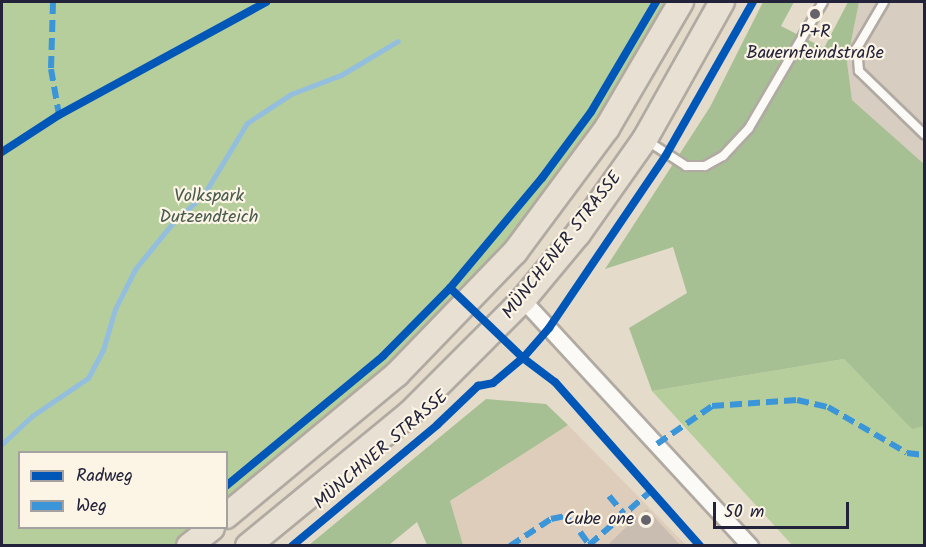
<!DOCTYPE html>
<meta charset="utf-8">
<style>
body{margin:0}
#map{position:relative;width:926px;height:547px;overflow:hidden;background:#e5dbca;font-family:Kalam,sans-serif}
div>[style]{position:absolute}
.built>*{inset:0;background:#decdba}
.industrial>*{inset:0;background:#d7cdc1}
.green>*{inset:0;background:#b5ce9c}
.forest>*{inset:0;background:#a6c094}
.stream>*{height:5px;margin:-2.5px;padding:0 2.5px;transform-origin:2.5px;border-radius:2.5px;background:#94bedd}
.building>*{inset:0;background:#c9bcb0}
.path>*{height:3px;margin-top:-1.5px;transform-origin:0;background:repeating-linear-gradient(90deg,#d1cfcd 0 4.5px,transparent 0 9px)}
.roads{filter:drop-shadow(2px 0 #b0aaa2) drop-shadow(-2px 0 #b0aaa2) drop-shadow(0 2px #b0aaa2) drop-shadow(0 -2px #b0aaa2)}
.lane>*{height:8px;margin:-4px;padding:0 4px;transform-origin:4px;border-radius:4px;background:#fbfaf7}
.street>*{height:15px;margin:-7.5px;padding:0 7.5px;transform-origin:7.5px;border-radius:7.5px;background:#fbfaf7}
.primary>*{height:24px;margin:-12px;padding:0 12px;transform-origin:12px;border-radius:12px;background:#e7e0d3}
.quiet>*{height:6px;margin-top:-3px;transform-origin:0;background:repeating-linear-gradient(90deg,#3b95d9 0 12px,transparent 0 18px)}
.cycleway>*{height:8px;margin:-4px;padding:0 4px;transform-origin:4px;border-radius:4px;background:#0057b8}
.dots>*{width:16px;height:16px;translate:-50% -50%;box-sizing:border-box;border:3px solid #fcf5e5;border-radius:50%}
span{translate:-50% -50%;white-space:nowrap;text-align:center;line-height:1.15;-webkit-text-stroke:4.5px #fcf5e5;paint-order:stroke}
.poi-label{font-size:18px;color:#22223b}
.right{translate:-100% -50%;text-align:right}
.park-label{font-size:18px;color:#485b50}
.street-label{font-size:18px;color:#22223b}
.frame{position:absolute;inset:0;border:3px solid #22223b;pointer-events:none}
.legend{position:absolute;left:18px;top:451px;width:210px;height:78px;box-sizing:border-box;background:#fcf5e5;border:2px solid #a5a1a1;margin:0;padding:8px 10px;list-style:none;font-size:18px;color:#22223b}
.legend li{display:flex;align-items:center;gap:12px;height:30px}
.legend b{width:30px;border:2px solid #a5a1a1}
.scale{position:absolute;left:713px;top:502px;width:136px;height:27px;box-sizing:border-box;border:3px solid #22223b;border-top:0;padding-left:8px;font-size:18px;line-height:21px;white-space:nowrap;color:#22223b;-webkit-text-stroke:4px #fcf5e5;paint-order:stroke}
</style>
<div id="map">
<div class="built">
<i style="clip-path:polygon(568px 425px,686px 545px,463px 545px,449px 502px)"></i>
</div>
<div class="industrial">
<i style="clip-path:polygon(859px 2px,924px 2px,924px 164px,852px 100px,847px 62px)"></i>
</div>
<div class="green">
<i style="clip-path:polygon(2px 2px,671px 2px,646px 49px,539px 209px,408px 352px,227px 505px,226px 452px,20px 452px,20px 528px,198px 528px,174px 546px,2px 545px)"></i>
<i style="clip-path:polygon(844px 359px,912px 428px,924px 426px,924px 545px,792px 545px,652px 391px)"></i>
</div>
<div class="forest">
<i style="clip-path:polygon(763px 2px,794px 2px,781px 26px,824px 48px,848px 2px,859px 2px,847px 62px,852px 100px,924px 164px,924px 426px,912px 429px,844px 359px,652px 391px,629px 328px,687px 293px,673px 247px,605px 269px,710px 107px)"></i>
<i style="clip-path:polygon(486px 399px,546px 404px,568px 425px,450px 501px,463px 545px,427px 545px,417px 522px,389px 545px,309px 545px)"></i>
</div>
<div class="stream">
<i style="left:2px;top:444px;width:41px;rotate:-43deg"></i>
<i style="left:32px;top:416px;width:68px;rotate:-34.2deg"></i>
<i style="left:88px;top:378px;width:32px;rotate:-62deg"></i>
<i style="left:103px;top:350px;width:43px;rotate:-73.7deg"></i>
<i style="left:115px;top:309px;width:45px;rotate:-63.4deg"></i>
<i style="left:135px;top:269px;width:57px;rotate:-50.7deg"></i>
<i style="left:171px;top:225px;width:45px;rotate:-43.2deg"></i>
<i style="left:204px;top:194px;width:83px;rotate:-58.8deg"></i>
<i style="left:247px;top:123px;width:53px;rotate:-33.4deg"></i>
<i style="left:291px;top:94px;width:53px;rotate:-20.8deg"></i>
<i style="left:341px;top:75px;width:66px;rotate:-30.8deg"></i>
</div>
<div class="building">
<i style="clip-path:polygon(647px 509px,681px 546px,607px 546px,622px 531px)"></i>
</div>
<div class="path">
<i style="left:576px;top:528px;width:6px;rotate:45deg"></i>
</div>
<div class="roads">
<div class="lane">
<i style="left:884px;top:2px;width:53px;rotate:120.4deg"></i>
<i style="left:857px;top:48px;width:23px;rotate:85deg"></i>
<i style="left:859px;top:71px;width:91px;rotate:44.1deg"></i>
<i style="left:649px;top:142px;width:44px;rotate:33deg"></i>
<i style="left:686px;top:166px;width:19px"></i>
<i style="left:705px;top:166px;width:21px;rotate:-29deg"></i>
<i style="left:723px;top:156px;width:38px;rotate:-47deg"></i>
<i style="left:749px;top:128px;width:146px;rotate:-59.6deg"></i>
</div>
<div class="street">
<i style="left:523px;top:300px;width:335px;rotate:47.3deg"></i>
</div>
<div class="primary">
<i style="left:226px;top:516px;width:222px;rotate:-39.7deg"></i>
<i style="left:397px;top:374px;width:170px;rotate:-46deg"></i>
<i style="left:515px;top:252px;width:154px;rotate:-53.4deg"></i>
<i style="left:607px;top:128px;width:146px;rotate:-59.6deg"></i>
<i style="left:189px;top:546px;width:29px;rotate:-38deg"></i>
<i style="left:248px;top:546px;width:210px;rotate:-39.4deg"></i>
<i style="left:410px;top:413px;width:160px;rotate:-45deg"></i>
<i style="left:523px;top:300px;width:86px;rotate:-50.2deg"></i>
<i style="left:578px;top:234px;width:116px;rotate:-54.8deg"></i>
<i style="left:645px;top:139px;width:157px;rotate:-60.7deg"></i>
</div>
</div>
<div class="quiet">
<i style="left:53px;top:2px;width:67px;rotate:91.7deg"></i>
<i style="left:51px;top:69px;width:47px;rotate:80.1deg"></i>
<i style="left:657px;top:444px;width:67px;rotate:-34.6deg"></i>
<i style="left:712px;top:406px;width:85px;rotate:-4deg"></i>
<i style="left:797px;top:400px;width:32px;rotate:13deg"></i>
<i style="left:828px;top:407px;width:91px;rotate:30.2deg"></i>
<i style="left:907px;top:453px;width:17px;rotate:7deg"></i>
<i style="left:609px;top:496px;width:23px;rotate:50deg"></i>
<i style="left:580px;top:532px;width:17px;rotate:54deg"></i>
<i style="left:589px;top:545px;width:82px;rotate:-41.1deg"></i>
<i style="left:510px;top:546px;width:49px;rotate:-33.4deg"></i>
<i style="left:551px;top:519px;width:14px;rotate:-12deg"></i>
<i style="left:565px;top:516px;width:16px;rotate:47deg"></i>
</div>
<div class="cycleway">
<i style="left:2px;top:152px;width:68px;rotate:-33deg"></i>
<i style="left:59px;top:115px;width:236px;rotate:-28.6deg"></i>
<i style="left:450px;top:288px;width:101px;rotate:43.8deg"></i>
<i style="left:523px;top:358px;width:40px;rotate:37deg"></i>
<i style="left:555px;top:382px;width:219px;rotate:48.5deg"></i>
<i style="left:226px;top:486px;width:204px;rotate:-39.6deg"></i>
<i style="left:383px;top:356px;width:95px;rotate:-45.4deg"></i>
<i style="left:450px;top:288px;width:143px;rotate:-50.1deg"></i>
<i style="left:542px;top:178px;width:82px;rotate:-53.4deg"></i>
<i style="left:591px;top:112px;width:128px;rotate:-59.4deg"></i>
<i style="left:292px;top:546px;width:189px;rotate:-39.8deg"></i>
<i style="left:437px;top:425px;width:57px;rotate:-43.6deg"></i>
<i style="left:478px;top:386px;width:15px;rotate:-11deg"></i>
<i style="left:493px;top:383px;width:39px;rotate:-40deg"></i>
<i style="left:523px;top:358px;width:40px;rotate:-49deg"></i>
<i style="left:549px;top:328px;width:209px;rotate:-55.9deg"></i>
<i style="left:666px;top:155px;width:176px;rotate:-60.4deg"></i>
</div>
<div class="dots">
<i style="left:815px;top:14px;background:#66636d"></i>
<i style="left:646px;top:520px;background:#66636d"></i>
</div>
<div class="poi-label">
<span style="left:815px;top:44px">P+R<br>Bauernfeindstraße</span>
<span class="right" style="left:634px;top:520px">Cube one</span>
</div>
<div class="park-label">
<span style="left:209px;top:208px">Volkspark<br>Dutzendteich</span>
</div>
<div class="street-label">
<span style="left:563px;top:246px;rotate:-52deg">MÜNCHENER STRASSE</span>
<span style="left:382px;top:451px;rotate:-41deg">MÜNCHNER STRASSE</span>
</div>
<div class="frame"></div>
<ul class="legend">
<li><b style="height:8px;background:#0057b8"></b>Radweg</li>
<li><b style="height:8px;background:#3b95d9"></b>Weg</li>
</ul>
<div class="scale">50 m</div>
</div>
